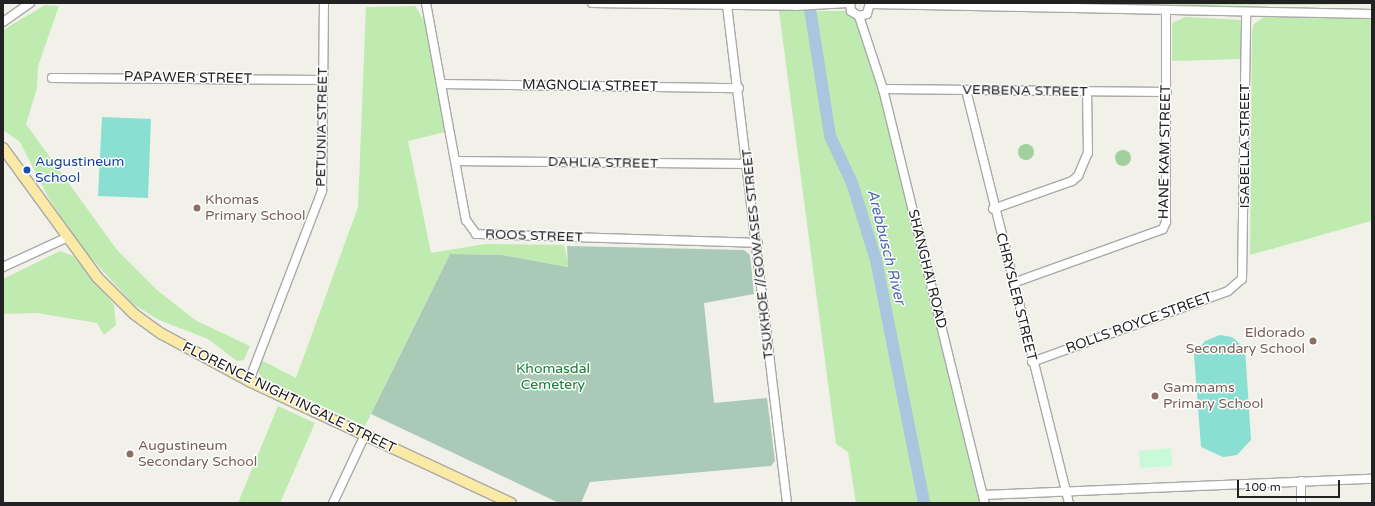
<!DOCTYPE html>
<style>
body{margin:0}
#map{position:relative;width:1375px;height:506px;overflow:hidden;background:#f2f1e9;font-family:"Varela Round",sans-serif}
div>[style]{position:absolute}
.grass>*{inset:0;background:#bfeab0}
.forest>*{inset:0;background:#a1d09e}
.round{border-radius:50%}
.cemetery>*{inset:0;background:#aacab7}
.park>*{inset:0;background:#c8f9d8}
.pitch>*{inset:0;background:#89dfd2}
.river>*{height:12px;margin:-6px;padding:0 6px;transform-origin:6px;border-radius:6px;background:#aac6de}
.roads{filter:drop-shadow(1px 0 #a9a9a9) drop-shadow(-1px 0 #a9a9a9) drop-shadow(0 1px #a9a9a9) drop-shadow(0 -1px #a9a9a9)}
.minor>*{height:8px;margin:-4px;padding:0 4px;transform-origin:4px;border-radius:4px;background:#fff}
.major>*{height:10px;margin:-5px;padding:0 5px;transform-origin:5px;border-radius:5px;background:#fbeaa5}
.dots>*{width:11px;height:11px;translate:-50% -50%;box-sizing:border-box;border:2px solid #fff;border-radius:50%}
span{translate:-50% -50%;white-space:nowrap;text-align:center;line-height:1.15;-webkit-text-stroke:3px #fff;paint-order:stroke}
.street-label{font-size:14px;color:#222}
.transit-label{font-size:14px;color:#164399}
.left{translate:0 -50%;text-align:left}
.education-label{font-size:14px;color:#785e54}
.right{translate:-100% -50%;text-align:right}
.park-label{font-size:14px;color:#0e8233}
.water-label{font-size:15px;color:#4e68b1;font-style:italic}
.frame{position:absolute;inset:0;border:4px solid #222;pointer-events:none}
.scale{position:absolute;left:1237px;top:480px;width:103px;height:18px;box-sizing:border-box;border:2px solid #222;border-top:0;padding-left:5px;font-size:12px;line-height:14px;white-space:nowrap;color:#222;-webkit-text-stroke:3px #fff;paint-order:stroke}
</style>
<div id="map">
<div class="grass">
<i style="clip-path:polygon(975px 3px,1372px 3px,1372px 4px,1194px 6px)"></i>
<i style="clip-path:polygon(45px 5px,59px 6px,38px 66px,37px 88px,26px 124px,117px 250px,157px 290px,195px 320px,250px 346px,244px 360px,237px 361px,208px 339px,159px 320px,133px 304px,82px 248px,48px 197px,20px 142px,3px 130px,3px 30px)"></i>
<i style="clip-path:polygon(415px 6px,425px 22px,445px 132px,408px 141px,431px 253px,485px 244px,564px 245px,569px 267px,502px 255px,450px 254px,365px 426px,261px 377px,258px 371px,261px 360px,296px 378px,358px 207px,366px 7px)"></i>
<i style="clip-path:polygon(779px 11px,851px 11px,867px 35px,985px 503px,856px 503px,848px 452px,836px 444px)"></i>
<i style="clip-path:polygon(1185px 17px,1241px 20px,1241px 59px,1172px 61px,1172px 23px)"></i>
<i style="clip-path:polygon(1264px 17px,1372px 18px,1371px 221px,1250px 255px,1252px 30px,1254px 24px)"></i>
<i style="clip-path:polygon(60px 251px,73px 256px,114px 305px,116px 325px,104px 335px,97px 323px,37px 313px,3px 314px,3px 279px)"></i>
<i style="clip-path:polygon(278px 406px,315px 423px,280px 503px,238px 503px)"></i>
</div>
<div class="forest">
<i class="round" style="left:1018px;top:144px;width:16px;height:16px"></i>
<i class="round" style="left:1115px;top:150px;width:16px;height:16px"></i>
</div>
<div class="cemetery">
<i style="clip-path:polygon(567px 246px,744px 250px,750px 255px,754px 294px,704px 303px,714px 403px,767px 398px,775px 461px,771px 466px,590px 482px,581px 503px,559px 503px,371px 414px,450px 254px,502px 255px,568px 267px)"></i>
</div>
<div class="park">
<i style="clip-path:polygon(1171px 448px,1172px 466px,1140px 468px,1139px 451px)"></i>
</div>
<div class="pitch">
<i style="clip-path:polygon(102px 117px,151px 119px,148px 198px,98px 196px)"></i>
<i style="clip-path:polygon(1220px 335px,1232px 337px,1245px 348px,1251px 440px,1237px 455px,1223px 457px,1201px 447px,1194px 354px,1205px 341px)"></i>
</div>
<div class="river">
<i style="left:809px;top:3px;width:135px;rotate:81deg"></i>
<i style="left:830px;top:136px;width:52px;rotate:64.9deg"></i>
<i style="left:852px;top:183px;width:81px;rotate:72.7deg"></i>
<i style="left:876px;top:260px;width:248px;rotate:78.8deg"></i>
</div>
<div class="roads">
<div class="minor">
<i style="left:426px;top:3px;width:221px;rotate:79.6deg"></i>
<i style="left:466px;top:220px;width:17px;rotate:54deg"></i>
<i style="left:476px;top:234px;width:282px;rotate:1.8deg"></i>
<i style="left:592px;top:3px;width:203px;rotate:0.8deg"></i>
<i style="left:795px;top:6px;width:53px;rotate:-3.2deg"></i>
<i style="left:850px;top:3px;width:8px;rotate:83deg"></i>
<i style="left:851px;top:11px;width:9px;rotate:32deg"></i>
<i style="left:859px;top:16px;width:8px;rotate:-14deg"></i>
<i style="left:867px;top:14px;width:11px;rotate:-75deg"></i>
<i style="left:870px;top:4px;width:502px;rotate:1.14deg"></i>
<i style="left:727px;top:5px;width:502px;rotate:83.13deg"></i>
<i style="left:859px;top:16px;width:77px;rotate:71.8deg"></i>
<i style="left:883px;top:89px;width:426px;rotate:76.2deg"></i>
<i style="left:3px;top:22px;width:33px;rotate:-35deg"></i>
<i style="left:52px;top:78px;width:271px;rotate:0.4deg"></i>
<i style="left:442px;top:84px;width:297px;rotate:0.8deg"></i>
<i style="left:883px;top:89px;width:284px;rotate:0.6deg"></i>
<i style="left:966px;top:90px;width:426px;rotate:76deg"></i>
<i style="left:456px;top:161px;width:293px;rotate:0.6deg"></i>
<i style="left:993px;top:209px;width:84px;rotate:-19.5deg"></i>
<i style="left:1072px;top:181px;width:8px;rotate:-40deg"></i>
<i style="left:1078px;top:176px;width:25px;rotate:-67deg"></i>
<i style="left:1088px;top:153px;width:61px;rotate:-90.9deg"></i>
<i style="left:3px;top:267px;width:69px;rotate:-24.7deg"></i>
<i style="left:1013px;top:283px;width:159px;rotate:-19.8deg"></i>
<i style="left:1163px;top:229px;width:8px;rotate:-67deg"></i>
<i style="left:1166px;top:222px;width:211px;rotate:-90deg"></i>
<i style="left:1032px;top:362px;width:208px;rotate:-19.9deg"></i>
<i style="left:1228px;top:291px;width:18px;rotate:-41deg"></i>
<i style="left:1242px;top:279px;width:267px;rotate:-89.1deg"></i>
<i style="left:249px;top:381px;width:204px;rotate:-69deg"></i>
<i style="left:322px;top:191px;width:188px;rotate:-89.4deg"></i>
<i style="left:1301px;top:481px;width:22px;rotate:90deg"></i>
<i style="left:983px;top:495px;width:389px;rotate:-2.4deg"></i>
<i style="left:333px;top:503px;width:75px;rotate:-64.8deg"></i>
</div>
<div class="major">
<i style="left:3px;top:148px;width:160px;rotate:53.9deg"></i>
<i style="left:97px;top:277px;width:52px;rotate:45deg"></i>
<i style="left:134px;top:314px;width:34px;rotate:36deg"></i>
<i style="left:162px;top:334px;width:99px;rotate:28.4deg"></i>
<i style="left:249px;top:381px;width:289px;rotate:25deg"></i>
</div>
</div>
<div class="dots">
<i style="left:27px;top:170px;background:#1a4fb4"></i>
<i style="left:197px;top:208px;background:#8d6e63"></i>
<i style="left:1313px;top:341px;background:#8d6e63"></i>
<i style="left:1155px;top:396px;background:#8d6e63"></i>
<i style="left:130px;top:454px;background:#8d6e63"></i>
</div>
<div class="street-label">
<span style="left:188px;top:78px;rotate:1deg">PAPAWER STREET</span>
<span style="left:590px;top:86px;rotate:1deg">MAGNOLIA STREET</span>
<span style="left:1025px;top:91px;rotate:1deg">VERBENA STREET</span>
<span style="left:322px;top:127px;rotate:-89deg">PETUNIA STREET</span>
<span style="left:1245px;top:146px;rotate:-90deg">ISABELLA STREET</span>
<span style="left:1165px;top:152px;rotate:-89deg">HANE KAM STREET</span>
<span style="left:603px;top:163px;rotate:1deg">DAHLIA STREET</span>
<span style="left:534px;top:236px;rotate:2deg">ROOS STREET</span>
<span style="left:758px;top:254px;rotate:-96deg">TSUKHOE //GOWASES STREET</span>
<span style="left:927px;top:269px;rotate:76deg">SHANGHAI ROAD</span>
<span style="left:1016px;top:297px;rotate:76deg">CHRYSLER STREET</span>
<span style="left:1139px;top:323px;rotate:-20deg">ROLLS ROYCE STREET</span>
<span style="left:289px;top:398px;rotate:26deg">FLORENCE NIGHTINGALE STREET</span>
</div>
<div class="transit-label">
<span class="left" style="left:35px;top:170px">Augustineum<br>School</span>
</div>
<div class="education-label">
<span class="left" style="left:205px;top:208px">Khomas<br>Primary School</span>
<span class="right" style="left:1305px;top:341px">Eldorado<br>Secondary School</span>
<span class="left" style="left:1163px;top:396px">Gammams<br>Primary School</span>
<span class="left" style="left:138px;top:454px">Augustineum<br>Secondary School</span>
</div>
<div class="park-label">
<span style="left:553px;top:377px">Khomasdal<br>Cemetery</span>
</div>
<div class="water-label">
<span style="left:886px;top:247px;rotate:76deg">Arebbusch River</span>
</div>
<div class="frame"></div>
<div class="scale">100 m</div>
</div>
